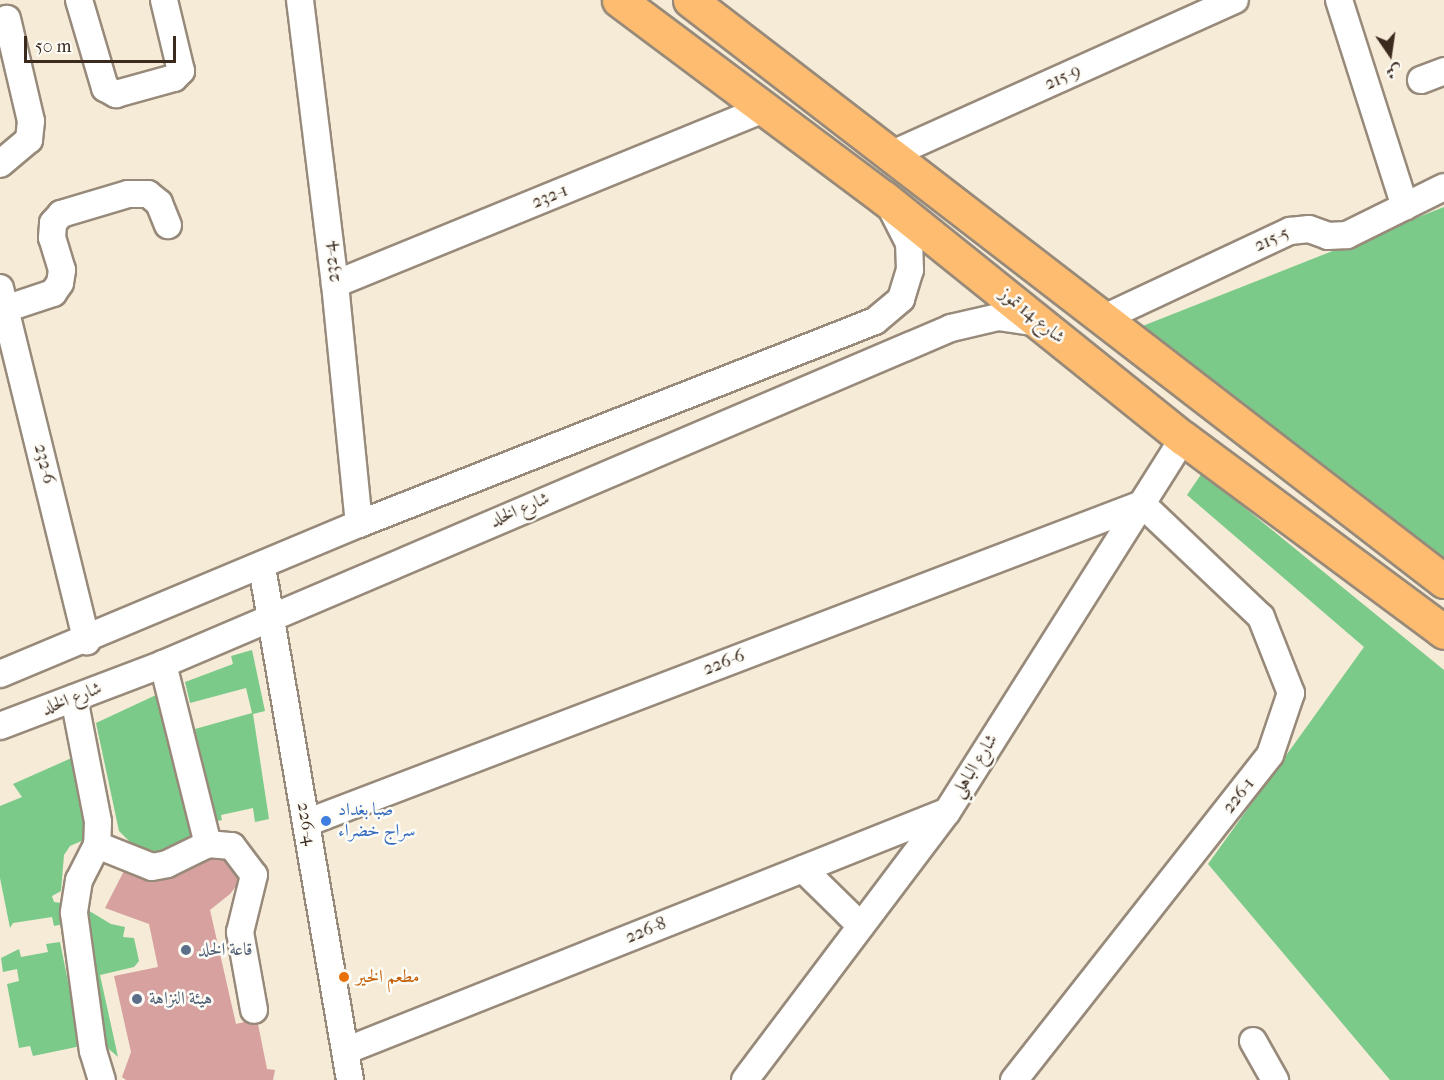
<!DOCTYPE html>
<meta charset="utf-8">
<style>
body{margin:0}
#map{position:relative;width:1444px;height:1080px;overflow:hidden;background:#f6ebd7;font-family:"IM FELL French Canon",Amiri,serif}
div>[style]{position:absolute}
.green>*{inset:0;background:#7bca8a}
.building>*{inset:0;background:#d6a19e}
.roads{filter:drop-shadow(2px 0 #988a7a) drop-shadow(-2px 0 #988a7a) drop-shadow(0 2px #988a7a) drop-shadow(0 -2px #988a7a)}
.minor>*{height:26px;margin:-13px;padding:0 13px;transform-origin:13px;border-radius:13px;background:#fff}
.major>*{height:33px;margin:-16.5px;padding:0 16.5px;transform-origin:16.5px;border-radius:16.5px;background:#fdbc6f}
.dots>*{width:16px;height:16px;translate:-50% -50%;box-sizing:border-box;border:3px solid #fdfcf7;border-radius:50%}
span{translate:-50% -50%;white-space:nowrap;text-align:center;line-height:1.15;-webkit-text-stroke:5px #fdfcf7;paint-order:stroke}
.street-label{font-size:18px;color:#3b2a1e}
.shop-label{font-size:18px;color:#366cbe}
.left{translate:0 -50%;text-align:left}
.service-label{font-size:18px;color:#4e5e75}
.food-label{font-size:18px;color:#c56008}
.north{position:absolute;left:1360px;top:24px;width:60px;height:60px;-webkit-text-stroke:4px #fdfcf7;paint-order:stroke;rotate:167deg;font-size:16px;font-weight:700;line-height:24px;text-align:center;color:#3b2a1e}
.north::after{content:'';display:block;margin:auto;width:21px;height:27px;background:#3b2a1e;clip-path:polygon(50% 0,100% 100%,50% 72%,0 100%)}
.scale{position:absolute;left:24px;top:36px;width:152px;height:27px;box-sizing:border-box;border:3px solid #3b2a1e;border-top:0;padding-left:8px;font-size:18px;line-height:21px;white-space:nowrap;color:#3b2a1e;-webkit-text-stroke:4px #fdfcf7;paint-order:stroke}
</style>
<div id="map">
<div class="green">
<i style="clip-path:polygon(1444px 207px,1444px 564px,1140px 327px)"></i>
<i style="clip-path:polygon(1202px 473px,1444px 670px,1444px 1080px,1390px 1080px,1208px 864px,1364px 647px,1187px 495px)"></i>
<i style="clip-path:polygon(252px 650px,265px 711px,253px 714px,269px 819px,255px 822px,253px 808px,221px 815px,222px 820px,217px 821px,195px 729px,252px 713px,246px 688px,190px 703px,185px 682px,233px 664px,231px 656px)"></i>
<i style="clip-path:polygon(156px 695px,192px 838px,154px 857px,139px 851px,119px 831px,96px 723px)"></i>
<i style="clip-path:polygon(76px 756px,87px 816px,86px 839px,70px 846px,64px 855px,61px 891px,52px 896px,54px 902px,62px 903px,63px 924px,54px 926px,52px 917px,13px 923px,10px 928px,0 878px,0 806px,22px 797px,13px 784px)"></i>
<i style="clip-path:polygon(86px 909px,111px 924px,125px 927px,123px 937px,134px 938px,139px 961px,134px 967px,100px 975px,118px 1057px,103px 1044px)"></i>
<i style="clip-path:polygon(60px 942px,81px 1046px,33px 1056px,30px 1046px,19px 1048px,7px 984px,19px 981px,17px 969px,3px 972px,1px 958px,19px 949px,21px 957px,48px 952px,46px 944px)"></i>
</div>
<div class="building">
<i style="clip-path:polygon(209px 850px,245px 875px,230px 894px,210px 910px,236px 1024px,257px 1019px,267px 1069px,275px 1070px,273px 1080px,126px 1080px,122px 1077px,131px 1052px,114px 976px,158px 967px,149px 924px,105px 908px,126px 867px)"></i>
</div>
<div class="roads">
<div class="minor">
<i style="left:79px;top:0;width:92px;rotate:73.5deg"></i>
<i style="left:105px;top:88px;width:13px;rotate:29deg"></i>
<i style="left:116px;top:94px;width:60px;rotate:-15.4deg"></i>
<i style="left:174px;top:78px;width:10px;rotate:-45deg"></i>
<i style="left:181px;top:71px;width:73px;rotate:-103.5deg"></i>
<i style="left:300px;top:0;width:286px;rotate:83deg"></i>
<i style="left:335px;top:284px;width:241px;rotate:84.3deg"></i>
<i style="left:1339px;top:0;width:217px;rotate:72.3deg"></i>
<i style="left:1421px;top:80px;width:25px;rotate:-21deg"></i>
<i style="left:890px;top:155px;width:378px;rotate:-24.2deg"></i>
<i style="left:0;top:164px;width:38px;rotate:-40deg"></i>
<i style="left:29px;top:140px;width:19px;rotate:-84deg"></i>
<i style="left:31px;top:121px;width:105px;rotate:-103.2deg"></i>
<i style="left:335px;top:284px;width:463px;rotate:-22.2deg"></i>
<i style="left:0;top:288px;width:364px;rotate:76.2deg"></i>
<i style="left:5px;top:309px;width:51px;rotate:-18.4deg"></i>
<i style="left:53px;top:293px;width:12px;rotate:-55deg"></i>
<i style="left:60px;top:283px;width:13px;rotate:-81deg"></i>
<i style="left:62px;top:270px;width:34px;rotate:-107deg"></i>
<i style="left:52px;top:238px;width:15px;rotate:-86deg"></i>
<i style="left:53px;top:223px;width:12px;rotate:-48deg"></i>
<i style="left:61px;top:214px;width:70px;rotate:-16.6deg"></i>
<i style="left:128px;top:194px;width:20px"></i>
<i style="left:148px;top:194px;width:14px;rotate:39deg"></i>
<i style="left:159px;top:203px;width:24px;rotate:68deg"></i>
<i style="left:1102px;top:319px;width:208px;rotate:-25.1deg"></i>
<i style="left:1290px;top:231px;width:19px;rotate:-6deg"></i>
<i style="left:1309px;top:229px;width:20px;rotate:20deg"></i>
<i style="left:1328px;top:236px;width:19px;rotate:-3deg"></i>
<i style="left:1347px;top:235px;width:108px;rotate:-26.3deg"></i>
<i style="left:262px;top:567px;width:520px;rotate:80.27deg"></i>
<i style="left:163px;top:664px;width:186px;rotate:76deg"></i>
<i style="left:0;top:674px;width:389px;rotate:-22.7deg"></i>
<i style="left:359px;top:524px;width:554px;rotate:-21.48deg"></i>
<i style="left:875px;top:321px;width:34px;rotate:-40deg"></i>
<i style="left:901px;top:299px;width:30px;rotate:-73deg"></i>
<i style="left:910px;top:270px;width:27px;rotate:-92deg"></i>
<i style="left:909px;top:243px;width:39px;rotate:-117deg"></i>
<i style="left:74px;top:698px;width:126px;rotate:79deg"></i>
<i style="left:98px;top:822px;width:23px;rotate:92deg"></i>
<i style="left:97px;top:845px;width:39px;rotate:117deg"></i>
<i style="left:79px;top:880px;width:33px;rotate:99deg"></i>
<i style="left:74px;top:913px;width:139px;rotate:82.2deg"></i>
<i style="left:93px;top:1051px;width:30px;rotate:73deg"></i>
<i style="left:0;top:726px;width:174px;rotate:-20.8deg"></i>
<i style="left:163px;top:664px;width:857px;rotate:-23.09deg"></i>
<i style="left:951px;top:328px;width:48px;rotate:-13.2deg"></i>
<i style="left:998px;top:317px;width:41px;rotate:8.3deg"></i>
<i style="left:306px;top:823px;width:895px;rotate:-20.89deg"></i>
<i style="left:1142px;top:504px;width:164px;rotate:43.5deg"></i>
<i style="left:1261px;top:617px;width:82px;rotate:68.5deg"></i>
<i style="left:1291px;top:693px;width:65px;rotate:108.7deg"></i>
<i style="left:1270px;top:755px;width:414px;rotate:128.2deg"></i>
<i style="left:97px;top:845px;width:59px;rotate:21.8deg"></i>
<i style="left:152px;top:867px;width:15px;rotate:-11deg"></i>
<i style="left:167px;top:864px;width:46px;rotate:-26deg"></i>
<i style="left:208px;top:844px;width:24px;rotate:5deg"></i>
<i style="left:232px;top:846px;width:36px;rotate:53deg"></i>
<i style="left:254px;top:875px;width:59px;rotate:103.8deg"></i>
<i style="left:240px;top:932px;width:79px;rotate:79.8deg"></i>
<i style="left:803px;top:869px;width:81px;rotate:44.5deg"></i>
<i style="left:1253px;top:1041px;width:45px;rotate:60.6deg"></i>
<i style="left:345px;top:1051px;width:647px;rotate:-21.69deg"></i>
<i style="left:745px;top:1080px;width:336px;rotate:-53deg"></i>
<i style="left:947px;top:812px;width:442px;rotate:-57.7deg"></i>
</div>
<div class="major">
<i style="left:619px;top:0;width:331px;rotate:36.8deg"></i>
<i style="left:884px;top:198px;width:383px;rotate:38.8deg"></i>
<i style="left:1183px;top:438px;width:325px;rotate:36.6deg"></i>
<i style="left:690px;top:0;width:952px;rotate:37.62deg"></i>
</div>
</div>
<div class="dots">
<i style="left:326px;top:821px;background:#3f7fe0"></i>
<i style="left:186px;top:950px;background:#5c6f8a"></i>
<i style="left:344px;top:977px;background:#e8710a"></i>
<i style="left:137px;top:999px;background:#5c6f8a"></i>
</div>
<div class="street-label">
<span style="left:1063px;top:78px;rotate:-24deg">215-9</span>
<span style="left:550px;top:197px;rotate:-22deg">232-1</span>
<span style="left:1272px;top:240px;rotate:-24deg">215-5</span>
<span style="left:332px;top:262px;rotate:-97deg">232-4</span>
<span style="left:1032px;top:316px;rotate:39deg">شارع 14 تموز</span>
<span style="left:44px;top:464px;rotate:76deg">232-6</span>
<span style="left:520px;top:510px;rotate:-23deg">شارع الخلد</span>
<span style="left:724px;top:663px;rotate:-21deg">226-6</span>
<span style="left:72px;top:699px;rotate:-21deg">شارع الخلد</span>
<span style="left:975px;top:766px;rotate:-58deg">شارع الباهلي</span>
<span style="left:1239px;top:796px;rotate:-52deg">226-1</span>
<span style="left:306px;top:824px;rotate:80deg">226-4</span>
<span style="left:646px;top:931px;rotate:-22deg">226-8</span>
</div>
<div class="shop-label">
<span class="left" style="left:338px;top:821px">صبا بغداد<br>سراج خضراء</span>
</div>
<div class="service-label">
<span class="left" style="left:198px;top:950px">قاعة الخلد</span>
<span class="left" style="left:149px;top:999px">هيئة النزاهة</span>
</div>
<div class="food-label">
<span class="left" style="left:356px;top:977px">مطعم الخير</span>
</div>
<div class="north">ش</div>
<div class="scale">50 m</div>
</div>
